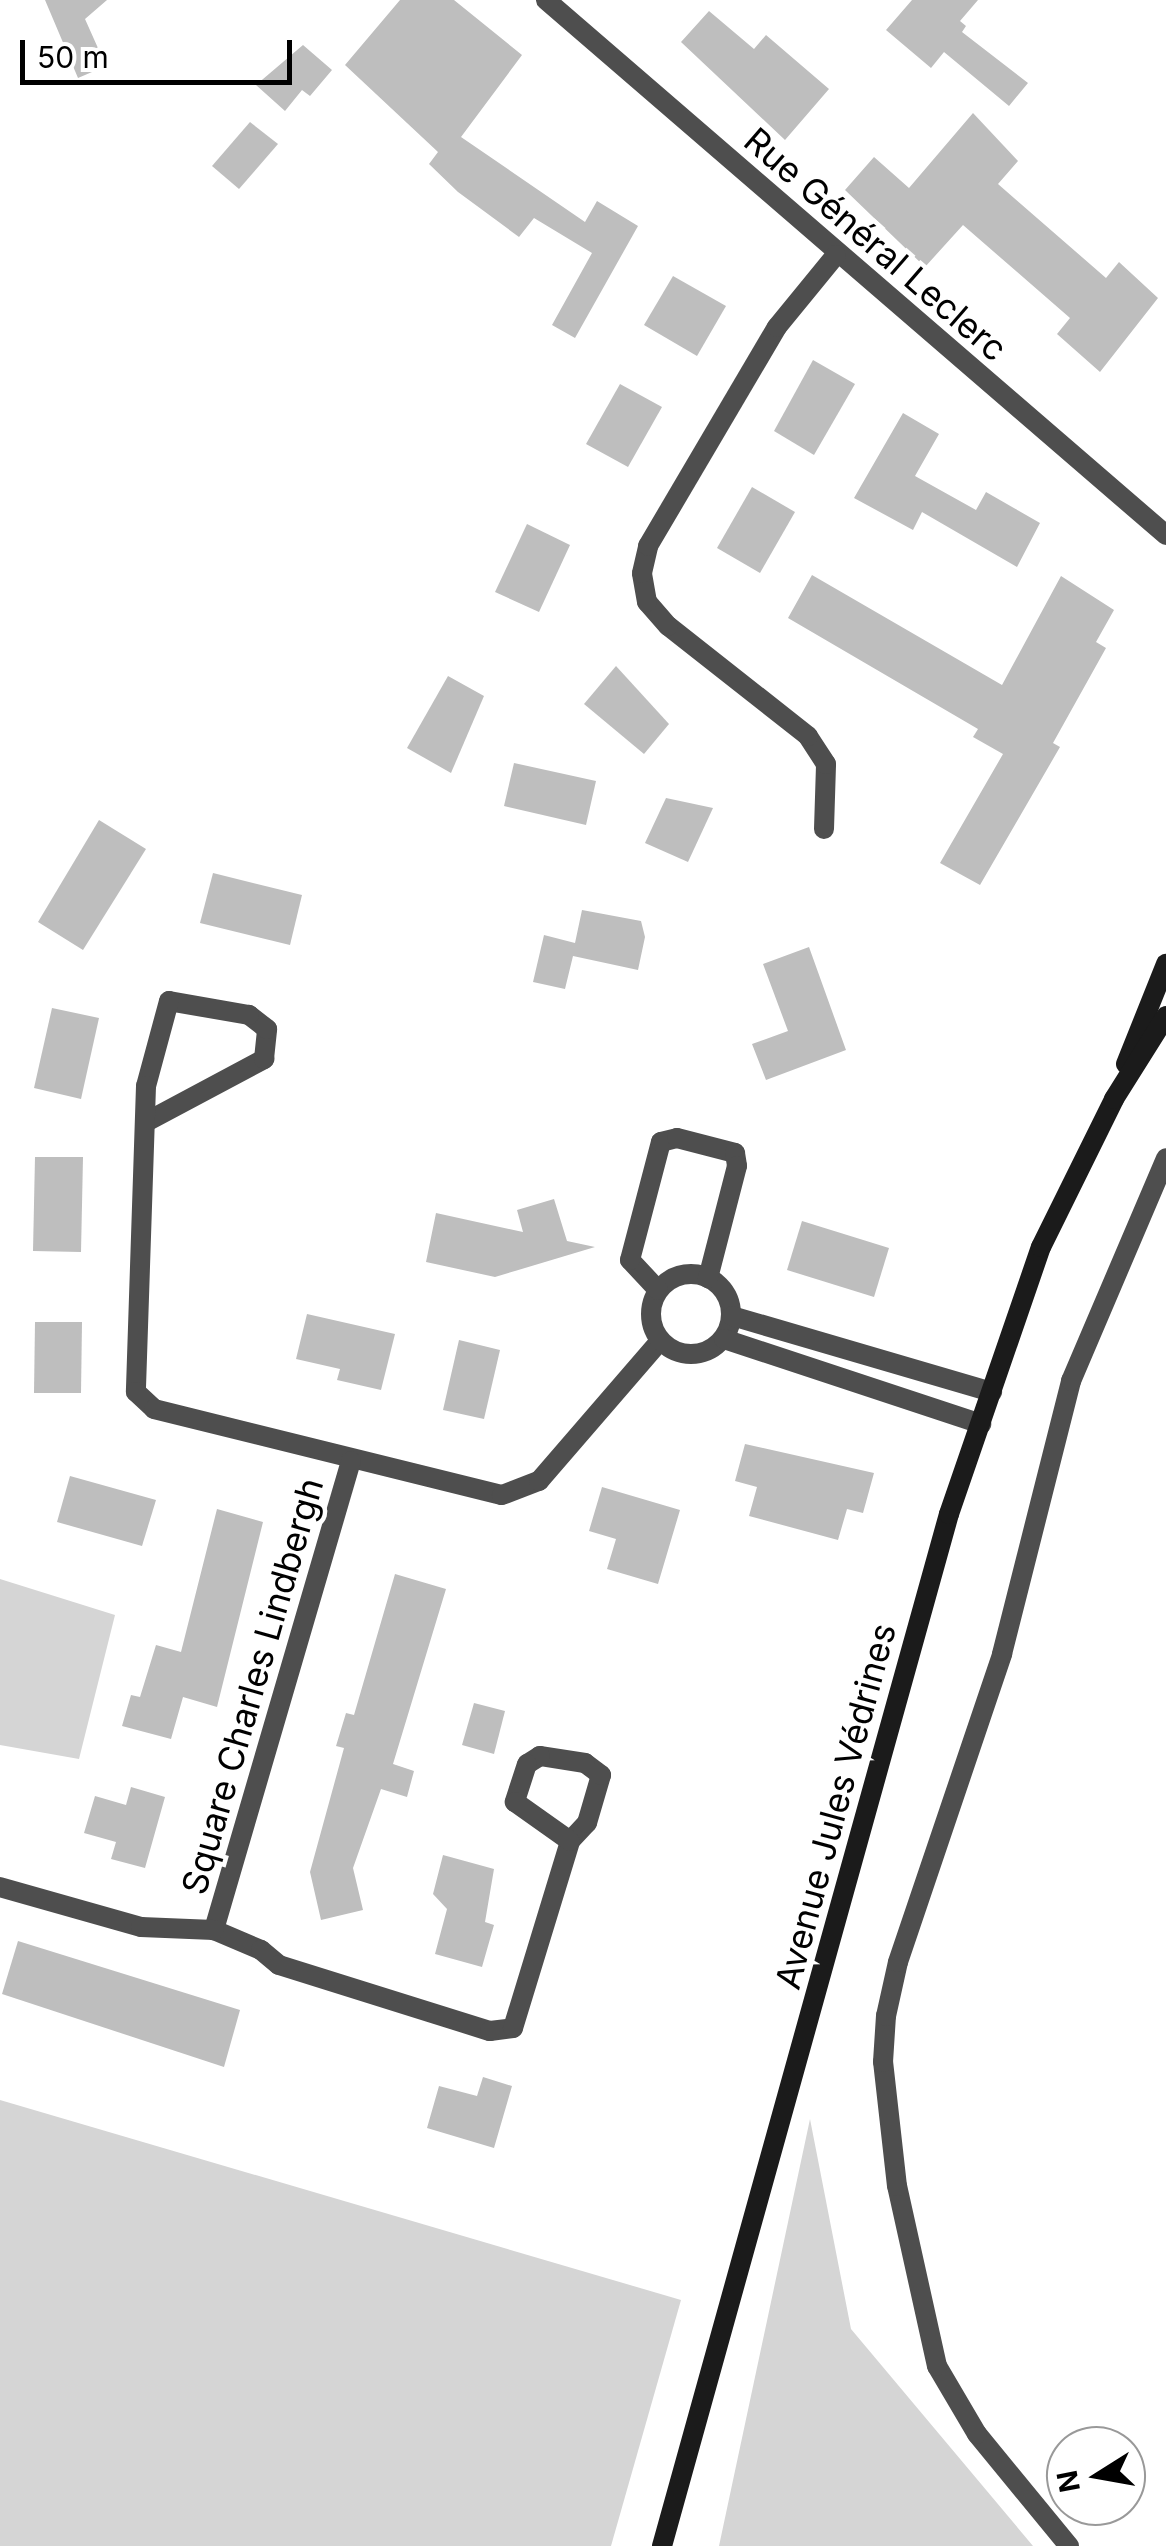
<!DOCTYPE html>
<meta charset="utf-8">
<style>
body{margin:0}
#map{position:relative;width:1166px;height:2546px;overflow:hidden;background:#fff;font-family:Inter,sans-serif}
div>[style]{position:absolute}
.green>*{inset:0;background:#d5d5d5}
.building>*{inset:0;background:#bebebe}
.lane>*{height:20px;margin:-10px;padding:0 10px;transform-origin:10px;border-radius:10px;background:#4e4e4e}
.street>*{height:20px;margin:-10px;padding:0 10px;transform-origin:10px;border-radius:10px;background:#4e4e4e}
.street>.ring{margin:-10px;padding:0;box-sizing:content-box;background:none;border:20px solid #4e4e4e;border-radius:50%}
.secondary>*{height:20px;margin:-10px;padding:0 10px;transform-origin:10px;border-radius:10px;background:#1b1b1b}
span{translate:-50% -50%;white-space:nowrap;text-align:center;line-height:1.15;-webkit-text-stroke:9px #fff;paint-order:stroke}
.street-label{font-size:35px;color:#000}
.north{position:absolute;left:1046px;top:2426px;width:100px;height:100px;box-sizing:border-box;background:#fff;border:2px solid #999;border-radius:50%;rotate:259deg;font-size:28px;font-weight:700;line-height:40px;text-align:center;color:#000}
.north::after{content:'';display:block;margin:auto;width:35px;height:45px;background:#000;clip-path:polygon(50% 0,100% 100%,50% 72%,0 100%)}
.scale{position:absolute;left:20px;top:40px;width:272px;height:45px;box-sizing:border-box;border:5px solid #000;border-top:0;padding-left:12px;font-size:30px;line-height:35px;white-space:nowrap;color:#000;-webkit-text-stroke:8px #fff;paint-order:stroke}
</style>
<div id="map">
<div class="green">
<i style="clip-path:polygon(0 1579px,115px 1615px,79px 1759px,0 1745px)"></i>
<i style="clip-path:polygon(0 2100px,681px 2300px,611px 2546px,0 2546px)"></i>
<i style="clip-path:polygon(810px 2119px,851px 2329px,1033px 2546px,719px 2546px)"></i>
</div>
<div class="building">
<i style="clip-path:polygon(45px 0,107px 0,85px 19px,106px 66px,78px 78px)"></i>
<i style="clip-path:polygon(400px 0,454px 0,522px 55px,461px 137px,585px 222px,597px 201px,638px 226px,575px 338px,552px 325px,592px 253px,534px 218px,519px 237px,458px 192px,429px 164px,438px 152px,345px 65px)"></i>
<i style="clip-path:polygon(912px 0,978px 0,960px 21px,966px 26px,962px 32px,1028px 83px,1009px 106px,944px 52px,931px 68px,886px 30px)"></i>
<i style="clip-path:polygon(709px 11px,754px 49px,766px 35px,829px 89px,785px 140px,681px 42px)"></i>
<i style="clip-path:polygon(303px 45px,332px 70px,310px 96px,302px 90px,285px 111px,256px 85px)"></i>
<i style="clip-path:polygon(973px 113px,1018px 161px,998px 184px,1106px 278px,1119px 262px,1158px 298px,1100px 372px,1057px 334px,1070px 318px,963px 225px,925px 267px,845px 190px,874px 157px,909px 188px)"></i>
<i style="clip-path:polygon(250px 122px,278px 144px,239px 189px,212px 166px)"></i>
<i style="clip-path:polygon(673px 276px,726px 306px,697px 356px,644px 325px)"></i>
<i style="clip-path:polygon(813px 360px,855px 384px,814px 455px,774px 431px)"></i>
<i style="clip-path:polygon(620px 384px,662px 407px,628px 467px,586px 444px)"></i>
<i style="clip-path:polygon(903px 413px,939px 434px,915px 476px,976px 510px,986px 492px,1040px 523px,1017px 567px,922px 512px,913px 530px,854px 498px)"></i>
<i style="clip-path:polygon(752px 487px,795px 512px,760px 573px,717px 548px)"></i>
<i style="clip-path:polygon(527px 524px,570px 545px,539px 612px,495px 592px)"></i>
<i style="clip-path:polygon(812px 575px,1002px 685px,1061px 576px,1114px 610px,1096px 642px,1106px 648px,1053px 743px,1060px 747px,980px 885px,940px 863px,1003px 754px,973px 737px,978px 729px,788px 618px)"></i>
<i style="clip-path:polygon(616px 666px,669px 724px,644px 754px,584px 704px)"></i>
<i style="clip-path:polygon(448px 676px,484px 696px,451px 773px,407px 748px)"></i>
<i style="clip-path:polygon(514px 763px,596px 781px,586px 825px,504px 806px)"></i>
<i style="clip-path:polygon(666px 798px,713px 808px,688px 862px,645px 843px)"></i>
<i style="clip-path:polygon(99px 820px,146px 849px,83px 950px,38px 922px)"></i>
<i style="clip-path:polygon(213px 873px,302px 895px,290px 945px,200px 923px)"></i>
<i style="clip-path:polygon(582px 910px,641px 921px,645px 937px,638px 970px,573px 956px,565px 989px,533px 982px,544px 935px,575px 943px)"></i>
<i style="clip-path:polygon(809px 947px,846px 1050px,766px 1080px,752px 1044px,788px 1031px,763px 964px)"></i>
<i style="clip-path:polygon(52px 1008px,99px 1018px,81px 1099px,34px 1088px)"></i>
<i style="clip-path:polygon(35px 1157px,83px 1157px,81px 1252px,33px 1251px)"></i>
<i style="clip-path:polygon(554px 1199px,567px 1241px,595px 1247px,495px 1277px,426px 1262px,436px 1213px,523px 1232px,517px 1210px)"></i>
<i style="clip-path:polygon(802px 1221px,889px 1248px,874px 1297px,787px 1270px)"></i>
<i style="clip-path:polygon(307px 1314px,395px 1334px,381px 1390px,337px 1380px,340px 1369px,296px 1359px)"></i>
<i style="clip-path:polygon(35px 1322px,82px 1322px,81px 1393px,34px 1393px)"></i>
<i style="clip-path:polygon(459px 1340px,500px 1350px,484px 1419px,443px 1410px)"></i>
<i style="clip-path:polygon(745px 1444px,874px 1473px,863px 1513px,847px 1509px,838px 1540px,749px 1516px,757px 1487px,735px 1481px)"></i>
<i style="clip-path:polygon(70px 1476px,156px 1500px,142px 1546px,57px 1522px)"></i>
<i style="clip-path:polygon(602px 1487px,680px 1510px,658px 1584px,607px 1569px,616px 1539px,589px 1531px)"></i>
<i style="clip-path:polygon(217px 1509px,263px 1522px,217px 1707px,183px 1697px,171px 1739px,122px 1726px,131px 1695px,140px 1697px,156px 1645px,181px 1652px)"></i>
<i style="clip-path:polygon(395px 1574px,446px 1589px,393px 1764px,414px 1771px,407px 1797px,381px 1789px,353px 1868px,363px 1910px,321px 1920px,310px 1872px,344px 1748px,336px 1746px,346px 1713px,354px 1715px)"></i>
<i style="clip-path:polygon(474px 1703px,505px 1711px,494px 1754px,462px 1745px)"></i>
<i style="clip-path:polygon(131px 1787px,165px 1797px,145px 1868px,111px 1859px,116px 1842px,84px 1833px,95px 1796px,126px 1805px)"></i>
<i style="clip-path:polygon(443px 1855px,494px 1869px,485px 1922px,494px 1925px,482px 1967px,435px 1954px,447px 1909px,433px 1894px)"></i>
<i style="clip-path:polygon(18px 1941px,240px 2010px,224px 2067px,2px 1994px)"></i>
<i style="clip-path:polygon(483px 2077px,512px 2086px,494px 2148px,427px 2128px,439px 2086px,477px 2096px)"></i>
</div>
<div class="lane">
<i style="left:1069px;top:2546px;width:145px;rotate:-129.4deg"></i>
<i style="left:977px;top:2434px;width:79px;rotate:-120.5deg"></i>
<i style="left:937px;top:2366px;width:184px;rotate:-102.5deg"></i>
<i style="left:897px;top:2186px;width:125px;rotate:-96.4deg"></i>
<i style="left:883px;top:2062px;width:46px;rotate:-86.3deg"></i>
<i style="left:886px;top:2016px;width:55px;rotate:-77.5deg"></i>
<i style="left:898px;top:1962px;width:325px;rotate:-71.3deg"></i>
<i style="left:1002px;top:1654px;width:282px;rotate:-75.8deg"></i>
<i style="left:1071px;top:1381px;width:242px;rotate:-66.9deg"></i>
</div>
<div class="street">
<i style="left:546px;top:0;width:819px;rotate:40.79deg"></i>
<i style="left:824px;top:829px;width:65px;rotate:-88.2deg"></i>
<i style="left:826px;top:764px;width:33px;rotate:-123deg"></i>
<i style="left:808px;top:736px;width:178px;rotate:-141.8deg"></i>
<i style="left:668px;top:626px;width:32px;rotate:-131deg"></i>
<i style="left:647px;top:602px;width:29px;rotate:-100deg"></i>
<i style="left:642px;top:573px;width:28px;rotate:-77deg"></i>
<i style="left:648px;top:546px;width:254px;rotate:-59.5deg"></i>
<i style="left:777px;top:327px;width:93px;rotate:-50.7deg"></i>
<i style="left:148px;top:1121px;width:132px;rotate:-28.1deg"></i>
<i style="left:264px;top:1059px;width:30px;rotate:-84deg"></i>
<i style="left:267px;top:1029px;width:23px;rotate:-142deg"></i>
<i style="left:249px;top:1015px;width:81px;rotate:-170.1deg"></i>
<i style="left:169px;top:1001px;width:88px;rotate:105.1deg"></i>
<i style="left:146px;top:1086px;width:306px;rotate:91.9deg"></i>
<i style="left:136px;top:1392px;width:25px;rotate:43deg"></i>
<i style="left:154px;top:1409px;width:358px;rotate:13.9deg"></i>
<i style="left:502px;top:1495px;width:40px;rotate:-21deg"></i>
<i style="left:539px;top:1481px;width:185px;rotate:-49.2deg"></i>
<i class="ring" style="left:651px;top:1274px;width:60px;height:60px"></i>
<i style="left:658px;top:1290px;width:41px;rotate:-133deg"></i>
<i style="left:630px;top:1260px;width:122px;rotate:-75.3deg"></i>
<i style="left:661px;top:1142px;width:16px;rotate:-14deg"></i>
<i style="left:677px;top:1138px;width:60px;rotate:14.5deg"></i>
<i style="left:735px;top:1153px;width:13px;rotate:81deg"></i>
<i style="left:737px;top:1166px;width:116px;rotate:104.5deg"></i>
<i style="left:732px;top:1316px;width:271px;rotate:16.3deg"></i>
<i style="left:724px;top:1339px;width:271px;rotate:18.3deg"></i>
<i style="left:351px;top:1461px;width:489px;rotate:106.3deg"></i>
<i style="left:214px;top:1930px;width:51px;rotate:23.1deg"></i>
<i style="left:261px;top:1950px;width:23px;rotate:40deg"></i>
<i style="left:279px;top:1965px;width:221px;rotate:17.4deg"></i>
<i style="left:490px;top:2031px;width:23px;rotate:-7deg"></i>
<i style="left:513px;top:2028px;width:195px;rotate:-73deg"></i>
<i style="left:570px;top:1841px;width:25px;rotate:-47deg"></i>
<i style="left:587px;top:1823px;width:50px;rotate:-73.7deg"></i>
<i style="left:601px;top:1775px;width:20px;rotate:-143deg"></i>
<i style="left:585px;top:1763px;width:46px;rotate:-171.2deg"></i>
<i style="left:540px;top:1756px;width:15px;rotate:148deg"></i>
<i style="left:527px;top:1764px;width:40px;rotate:108deg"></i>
<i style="left:515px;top:1802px;width:67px;rotate:35.3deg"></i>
<i style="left:0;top:1887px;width:147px;rotate:15.8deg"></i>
<i style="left:141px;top:1927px;width:73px;rotate:2.4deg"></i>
</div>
<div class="secondary">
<i style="left:1126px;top:1064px;width:108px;rotate:-68.2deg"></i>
<i style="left:662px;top:2546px;width:1071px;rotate:-74.46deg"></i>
<i style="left:949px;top:1514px;width:282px;rotate:-71deg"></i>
<i style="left:1041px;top:1247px;width:165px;rotate:-63.7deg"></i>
<i style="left:1114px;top:1099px;width:98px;rotate:-57.9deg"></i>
</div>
<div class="street-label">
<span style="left:876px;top:244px;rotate:41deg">Rue Général Leclerc</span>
<span style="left:252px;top:1686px;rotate:-74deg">Square Charles Lindbergh</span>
<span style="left:835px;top:1806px;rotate:-75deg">Avenue Jules Védrines</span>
</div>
<div class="north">N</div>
<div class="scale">50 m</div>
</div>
